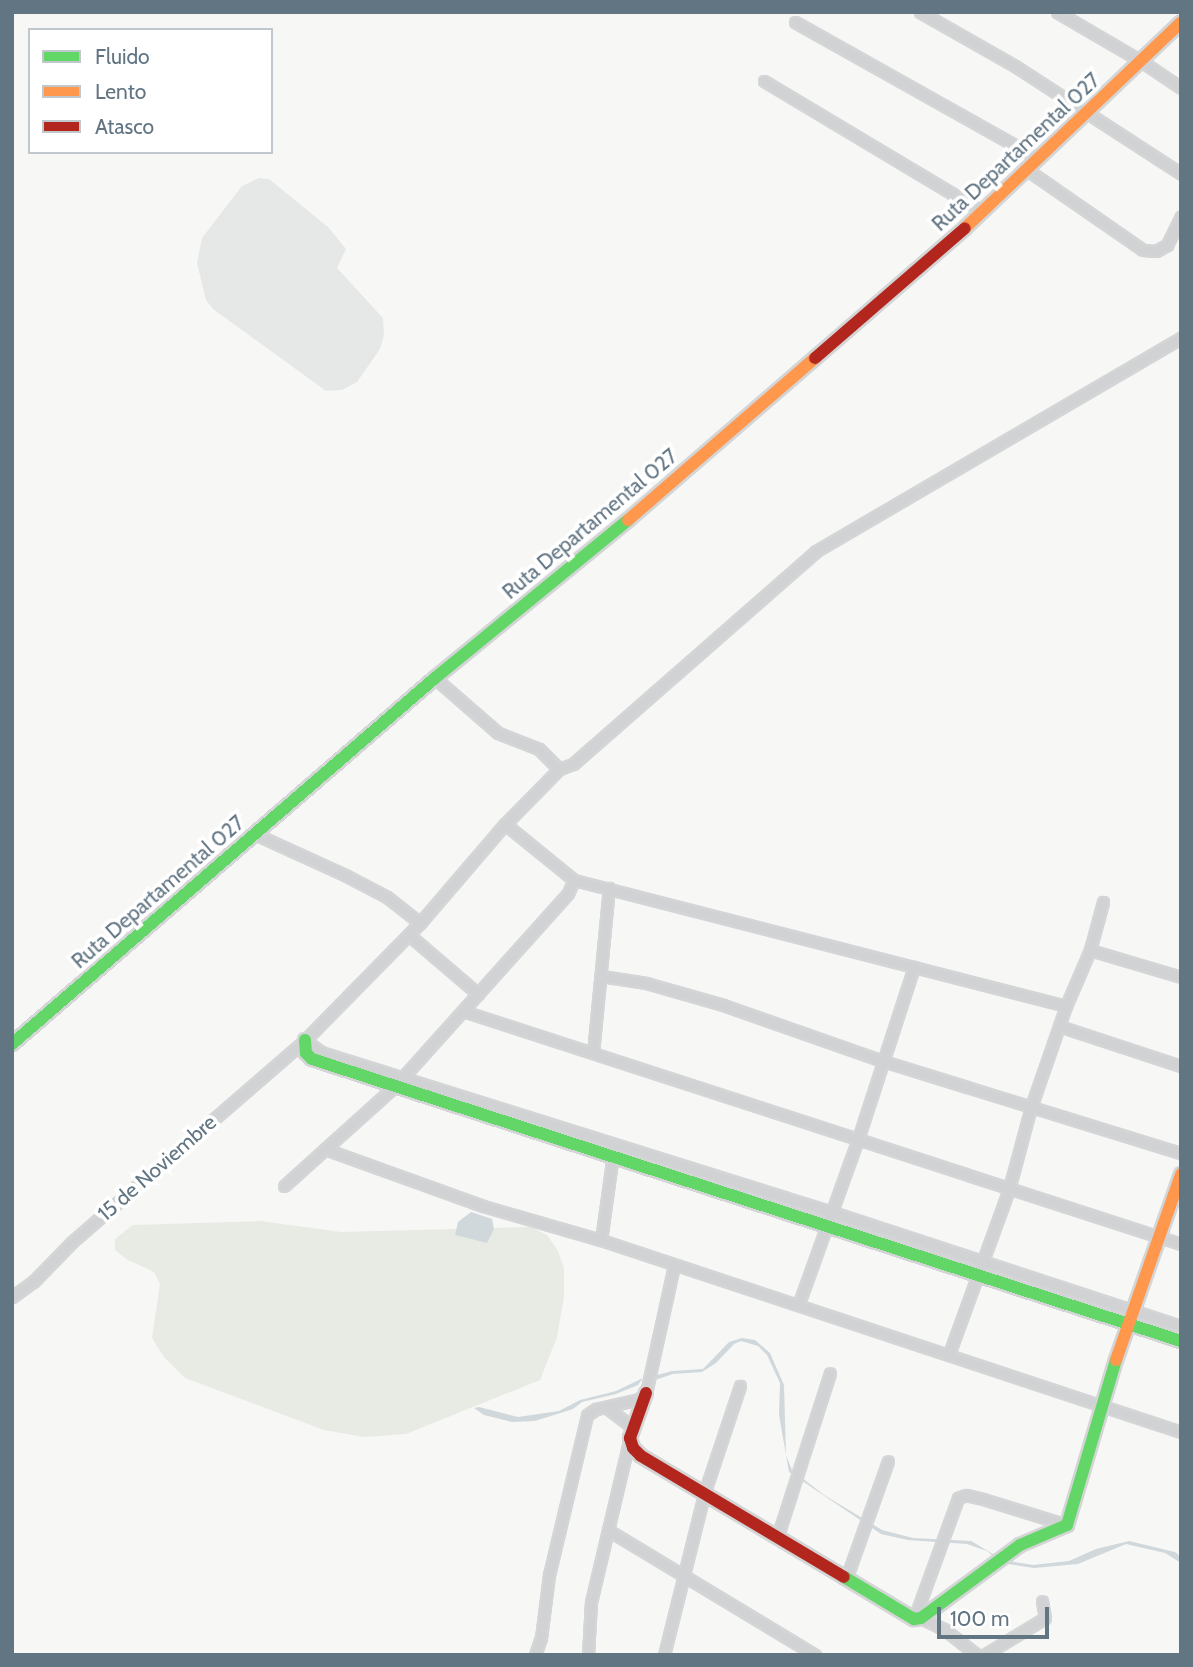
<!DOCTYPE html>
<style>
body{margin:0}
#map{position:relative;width:1193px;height:1667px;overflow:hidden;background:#f7f7f6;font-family:Cabin,sans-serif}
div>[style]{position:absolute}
.built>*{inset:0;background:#e6e7e7}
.green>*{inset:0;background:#e7ebe4}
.water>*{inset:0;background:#d0d8db}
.roads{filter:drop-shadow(2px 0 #d4d5d6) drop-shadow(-2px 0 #d4d5d6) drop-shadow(0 2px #d4d5d6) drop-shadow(0 -2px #d4d5d6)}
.street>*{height:9px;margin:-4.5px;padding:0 4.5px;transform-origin:4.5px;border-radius:4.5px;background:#d1d2d3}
.fast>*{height:12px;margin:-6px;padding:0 6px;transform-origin:6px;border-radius:6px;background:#63d668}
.slow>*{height:12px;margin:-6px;padding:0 6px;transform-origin:6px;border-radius:6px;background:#ff974d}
.jam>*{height:12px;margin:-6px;padding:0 6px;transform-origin:6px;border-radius:6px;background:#b3261e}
span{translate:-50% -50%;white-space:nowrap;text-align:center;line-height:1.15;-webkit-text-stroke:7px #fff;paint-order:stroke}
.street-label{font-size:21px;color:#617583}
.frame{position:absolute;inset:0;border:14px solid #617583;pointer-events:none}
.legend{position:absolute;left:28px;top:28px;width:245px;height:126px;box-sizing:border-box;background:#fff;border:2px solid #c0c8cd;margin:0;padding:9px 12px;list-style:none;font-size:21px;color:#617583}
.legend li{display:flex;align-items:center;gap:14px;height:35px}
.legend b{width:35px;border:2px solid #c0c8cd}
.scale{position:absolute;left:937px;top:1607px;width:112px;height:32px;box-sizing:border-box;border:4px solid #617583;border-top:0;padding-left:9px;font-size:21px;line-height:24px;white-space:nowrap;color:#617583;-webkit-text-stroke:5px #fff;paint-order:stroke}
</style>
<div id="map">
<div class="built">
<i style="clip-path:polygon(259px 178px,269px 179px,328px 227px,346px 249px,337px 268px,383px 318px,384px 335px,380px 349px,357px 382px,342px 390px,326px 391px,213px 309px,206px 300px,197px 263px,202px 238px,242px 186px)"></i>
</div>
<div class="green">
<i style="clip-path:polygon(260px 1221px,341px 1232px,531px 1227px,547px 1235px,558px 1251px,564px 1268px,564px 1297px,557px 1337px,540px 1380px,406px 1434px,364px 1437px,324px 1430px,185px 1378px,164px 1357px,152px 1338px,160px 1284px,154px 1272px,128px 1260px,115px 1250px,115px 1239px,133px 1225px)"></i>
</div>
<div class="water">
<i style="clip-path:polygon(471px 1212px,492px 1219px,494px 1229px,487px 1243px,455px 1235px,458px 1222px)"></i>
<i style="clip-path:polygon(742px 1338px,755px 1340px,770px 1353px,784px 1385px,786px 1455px,792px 1470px,824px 1495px,882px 1530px,913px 1538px,971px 1541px,1003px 1560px,1033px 1565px,1069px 1561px,1096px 1549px,1129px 1541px,1175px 1552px,1181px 1557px,1181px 1563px,1165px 1553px,1126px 1544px,1078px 1564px,1034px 1568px,1002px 1563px,987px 1551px,967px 1544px,908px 1540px,881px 1534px,789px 1472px,779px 1415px,780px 1383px,767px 1355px,758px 1346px,741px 1341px,734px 1344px,716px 1363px,702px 1372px,673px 1374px,655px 1380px,657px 1375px,672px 1371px,703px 1369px,729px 1342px)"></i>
<i style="clip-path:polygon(643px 1378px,638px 1385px,616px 1394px,582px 1402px,573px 1409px,535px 1421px,512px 1422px,484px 1415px,474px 1408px,479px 1407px,518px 1417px,559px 1411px,580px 1400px,616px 1391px)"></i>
</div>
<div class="roads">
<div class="street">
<i style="left:920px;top:12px;width:109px;rotate:29.6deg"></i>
<i style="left:1015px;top:66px;width:198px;rotate:33deg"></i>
<i style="left:1057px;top:12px;width:97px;rotate:30.3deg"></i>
<i style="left:1141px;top:61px;width:48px;rotate:34deg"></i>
<i style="left:795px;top:22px;width:278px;rotate:29.3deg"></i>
<i style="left:764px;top:81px;width:255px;rotate:30.9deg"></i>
<i style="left:1026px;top:169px;width:142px;rotate:34.7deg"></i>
<i style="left:1143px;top:250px;width:13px;rotate:4deg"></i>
<i style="left:1156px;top:251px;width:13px;rotate:-29deg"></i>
<i style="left:1167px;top:245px;width:32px;rotate:-64deg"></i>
<i style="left:559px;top:769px;width:15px;rotate:-20deg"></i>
<i style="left:573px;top:764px;width:323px;rotate:-41.2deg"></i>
<i style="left:816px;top:551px;width:423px;rotate:-30.3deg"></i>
<i style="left:505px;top:824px;width:89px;rotate:39.1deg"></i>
<i style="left:574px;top:880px;width:508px;rotate:14.36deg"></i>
<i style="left:420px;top:923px;width:130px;rotate:-49.4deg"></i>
<i style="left:505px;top:824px;width:77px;rotate:-45.5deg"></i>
<i style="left:559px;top:769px;width:28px;rotate:-135deg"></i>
<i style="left:539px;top:749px;width:44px;rotate:-158.7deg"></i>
<i style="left:498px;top:733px;width:84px;rotate:-138.9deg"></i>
<i style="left:409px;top:935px;width:91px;rotate:40.5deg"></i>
<i style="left:1090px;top:950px;width:50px;rotate:-74.8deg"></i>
<i style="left:601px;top:976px;width:46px;rotate:8.8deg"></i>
<i style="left:646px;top:983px;width:80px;rotate:15.9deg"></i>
<i style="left:723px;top:1005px;width:170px;rotate:19.3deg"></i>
<i style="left:883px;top:1061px;width:312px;rotate:17.2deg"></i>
<i style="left:463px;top:1011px;width:755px;rotate:17.98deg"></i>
<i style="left:1059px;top:1026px;width:128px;rotate:18.2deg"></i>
<i style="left:305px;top:1040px;width:20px;rotate:37deg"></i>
<i style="left:321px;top:1052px;width:535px;rotate:17.39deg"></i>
<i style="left:832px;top:1212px;width:367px;rotate:18.1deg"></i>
<i style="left:593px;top:1053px;width:166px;rotate:-84.5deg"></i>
<i style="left:325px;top:1149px;width:168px;rotate:19.8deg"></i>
<i style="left:483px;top:1206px;width:123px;rotate:16.1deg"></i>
<i style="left:613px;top:1154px;width:87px;rotate:97.9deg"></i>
<i style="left:601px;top:1240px;width:611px;rotate:18.32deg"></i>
<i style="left:284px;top:1186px;width:151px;rotate:-42deg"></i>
<i style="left:396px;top:1085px;width:258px;rotate:-48.1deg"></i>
<i style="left:568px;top:893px;width:14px;rotate:-65deg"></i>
<i style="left:12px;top:1297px;width:26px;rotate:-36deg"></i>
<i style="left:33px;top:1282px;width:56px;rotate:-45.7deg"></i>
<i style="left:72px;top:1242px;width:308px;rotate:-40.9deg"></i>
<i style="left:305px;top:1040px;width:164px;rotate:-45.5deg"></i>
<i style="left:420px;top:923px;width:42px;rotate:-141.8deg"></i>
<i style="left:387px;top:897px;width:47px;rotate:-152.4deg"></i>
<i style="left:345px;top:875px;width:99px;rotate:-155.5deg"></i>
<i style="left:799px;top:1303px;width:174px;rotate:-70.2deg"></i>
<i style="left:858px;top:1139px;width:181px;rotate:-72deg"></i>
<i style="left:949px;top:1354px;width:176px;rotate:-70deg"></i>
<i style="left:1009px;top:1189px;width:85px;rotate:-75deg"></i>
<i style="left:1031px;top:1107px;width:107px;rotate:-70.9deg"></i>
<i style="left:1066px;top:1006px;width:61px;rotate:-66.8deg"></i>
<i style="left:1090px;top:950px;width:95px;rotate:16.5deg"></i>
<i style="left:607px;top:1408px;width:31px;rotate:37deg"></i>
<i style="left:608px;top:1530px;width:242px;rotate:31.1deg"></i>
<i style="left:777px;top:1538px;width:173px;rotate:-72.2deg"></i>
<i style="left:846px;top:1579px;width:125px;rotate:-70.4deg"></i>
<i style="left:921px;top:1618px;width:25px;rotate:26deg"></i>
<i style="left:944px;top:1629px;width:42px;rotate:38.2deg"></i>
<i style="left:914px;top:1619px;width:129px;rotate:-70deg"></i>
<i style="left:958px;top:1498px;width:9px;rotate:-21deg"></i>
<i style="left:966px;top:1495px;width:17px;rotate:13deg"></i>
<i style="left:983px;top:1499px;width:88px;rotate:17.2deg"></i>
<i style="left:535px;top:1655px;width:18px;rotate:-71deg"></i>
<i style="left:541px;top:1638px;width:64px;rotate:-82.8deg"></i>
<i style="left:549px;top:1575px;width:164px;rotate:-76.6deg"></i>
<i style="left:587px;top:1415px;width:11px;rotate:-34deg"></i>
<i style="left:596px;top:1409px;width:44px;rotate:-13.1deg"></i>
<i style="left:639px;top:1399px;width:9px;rotate:-41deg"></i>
<i style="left:646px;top:1393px;width:130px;rotate:-77.6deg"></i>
<i style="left:588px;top:1655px;width:53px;rotate:-86.8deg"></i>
<i style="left:591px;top:1602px;width:165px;rotate:-76.7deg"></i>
<i style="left:664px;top:1655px;width:166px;rotate:-76deg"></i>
<i style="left:704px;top:1494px;width:114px;rotate:-71.6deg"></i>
<i style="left:984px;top:1655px;width:71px;rotate:-31.2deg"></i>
<i style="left:1045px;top:1618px;width:17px;rotate:-100deg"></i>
</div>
<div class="fast">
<i style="left:305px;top:1040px;width:13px;rotate:86deg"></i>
<i style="left:306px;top:1053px;width:8px;rotate:45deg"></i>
<i style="left:312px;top:1059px;width:914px;rotate:17.98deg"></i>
<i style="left:12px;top:1044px;width:559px;rotate:-40.87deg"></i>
<i style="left:435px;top:678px;width:249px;rotate:-39.3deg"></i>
<i style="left:844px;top:1577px;width:82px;rotate:31deg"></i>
<i style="left:914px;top:1619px;width:7px;rotate:-8deg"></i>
<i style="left:921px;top:1618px;width:123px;rotate:-36.4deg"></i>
<i style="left:1020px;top:1545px;width:51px;rotate:-23.1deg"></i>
<i style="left:1067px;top:1525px;width:172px;rotate:-73.5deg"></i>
</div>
<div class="slow">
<i style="left:965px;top:228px;width:298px;rotate:-43.6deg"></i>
<i style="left:628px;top:520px;width:247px;rotate:-40.9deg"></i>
<i style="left:1116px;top:1360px;width:197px;rotate:-70.7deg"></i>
</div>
<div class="jam">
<i style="left:815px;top:358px;width:198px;rotate:-40.9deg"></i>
<i style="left:646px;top:1393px;width:48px;rotate:109.6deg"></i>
<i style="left:630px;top:1438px;width:10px;rotate:73deg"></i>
<i style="left:633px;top:1448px;width:11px;rotate:45deg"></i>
<i style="left:641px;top:1456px;width:236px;rotate:30.8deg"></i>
</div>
</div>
<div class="street-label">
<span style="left:1016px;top:152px;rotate:-43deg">Ruta Departamental 027</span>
<span style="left:590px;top:524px;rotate:-40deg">Ruta Departamental 027</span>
<span style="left:158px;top:892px;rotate:-41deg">Ruta Departamental 027</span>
<span style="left:157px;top:1168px;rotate:-41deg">15 de Noviembre</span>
</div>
<div class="frame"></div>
<ul class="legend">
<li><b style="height:9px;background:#63d668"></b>Fluido</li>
<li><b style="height:9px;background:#ff974d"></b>Lento</li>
<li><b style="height:9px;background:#b3261e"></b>Atasco</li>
</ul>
<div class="scale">100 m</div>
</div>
